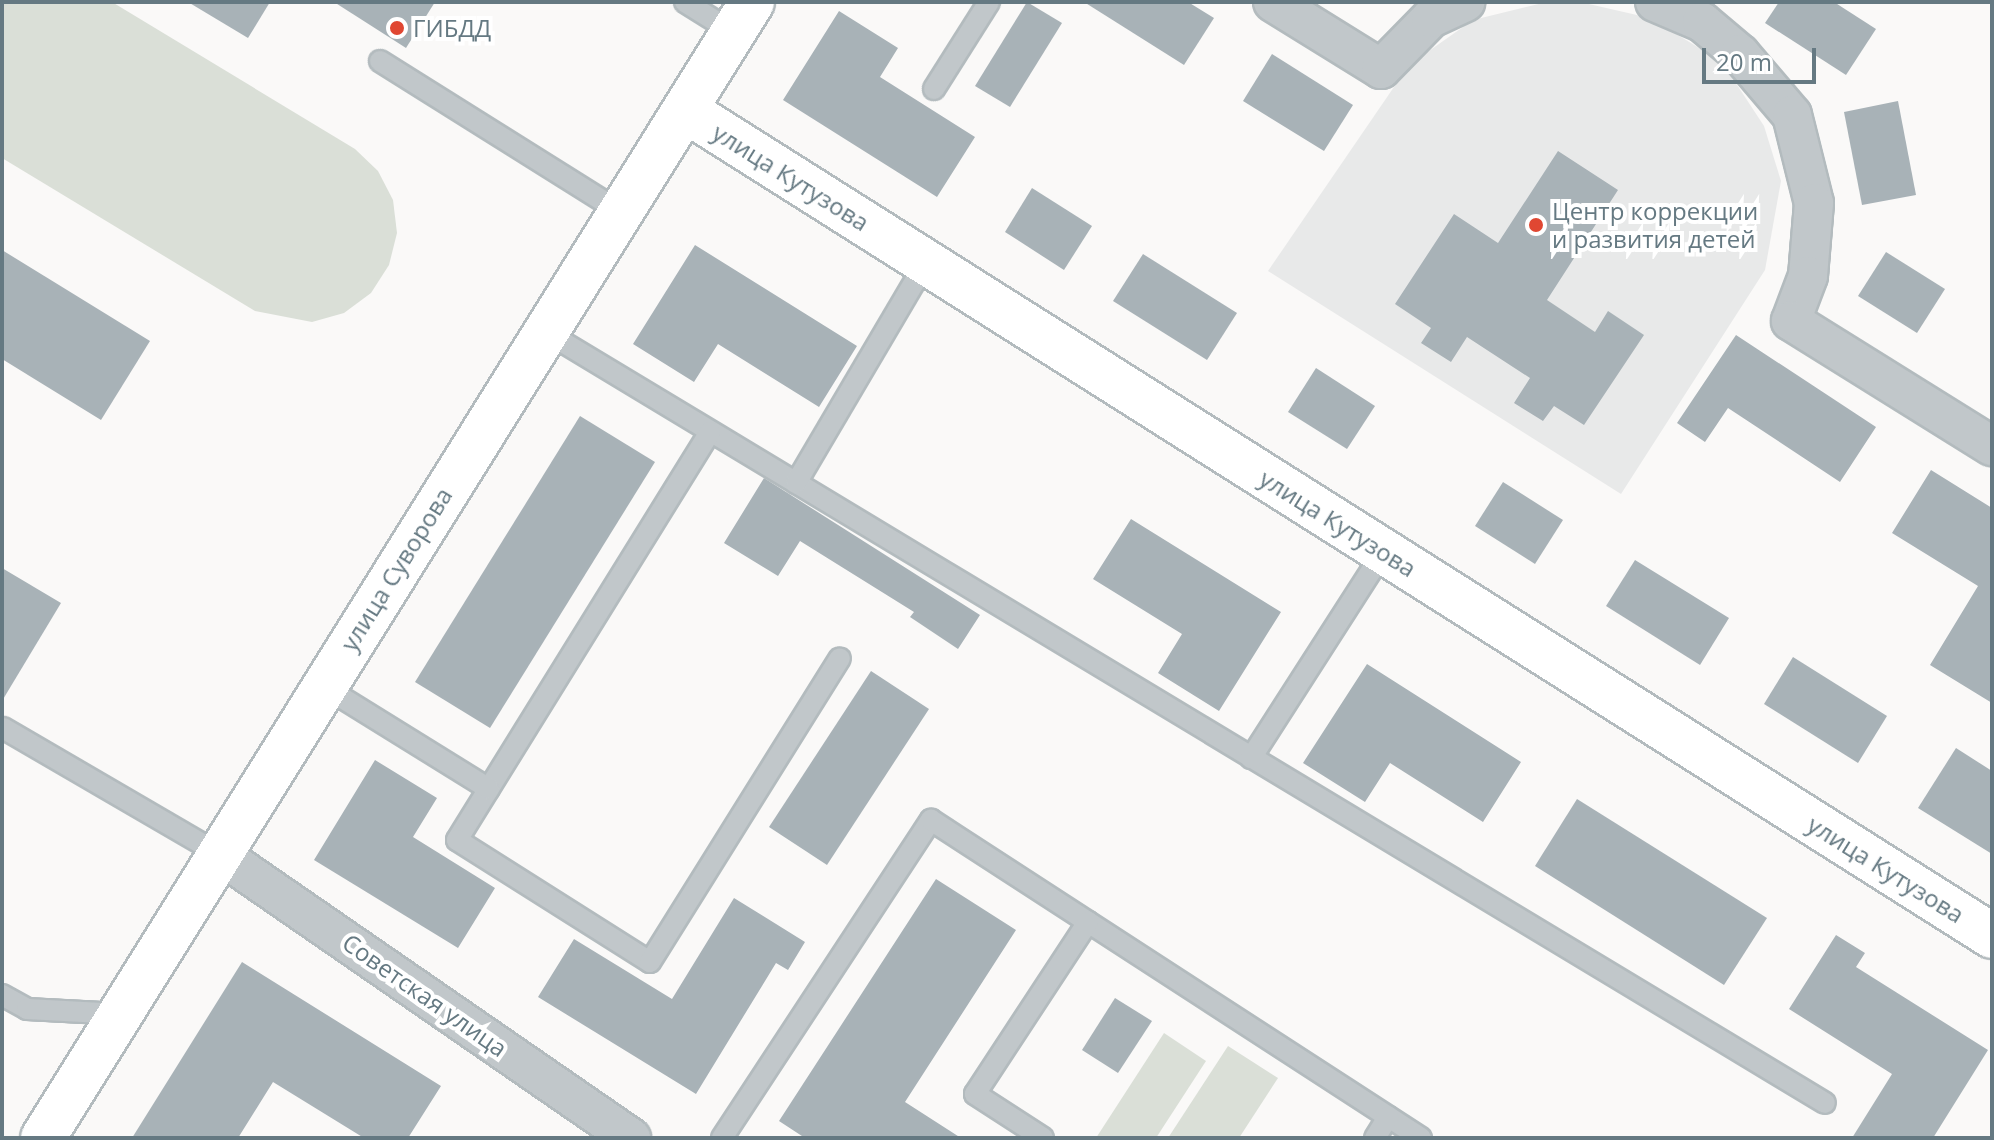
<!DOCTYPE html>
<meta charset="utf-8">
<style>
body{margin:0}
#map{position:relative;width:1994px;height:1140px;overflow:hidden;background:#faf9f8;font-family:"Open Sans",sans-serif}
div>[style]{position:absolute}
.built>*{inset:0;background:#e8e9e9}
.green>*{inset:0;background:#dadfd7}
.building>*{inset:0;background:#a8b2b7}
.roads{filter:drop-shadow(2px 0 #b3bbbe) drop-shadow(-2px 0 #b3bbbe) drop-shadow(0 2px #b3bbbe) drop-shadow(0 -2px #b3bbbe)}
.lane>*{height:20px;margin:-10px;padding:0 10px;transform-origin:10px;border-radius:10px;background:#c1c7ca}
.street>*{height:38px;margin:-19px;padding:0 19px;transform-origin:19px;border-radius:19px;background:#c1c7ca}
.secondary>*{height:44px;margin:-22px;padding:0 22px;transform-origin:22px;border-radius:22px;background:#fff}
.dots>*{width:22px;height:22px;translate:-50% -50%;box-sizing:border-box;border:4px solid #fff;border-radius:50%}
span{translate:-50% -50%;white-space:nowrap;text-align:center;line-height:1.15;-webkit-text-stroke:8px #fff;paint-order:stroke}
.poi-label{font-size:24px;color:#657982}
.left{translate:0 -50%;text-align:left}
.street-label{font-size:24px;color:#657982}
.frame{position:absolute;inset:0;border:4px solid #657982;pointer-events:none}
.scale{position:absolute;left:1702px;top:48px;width:114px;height:36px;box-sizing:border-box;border:4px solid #657982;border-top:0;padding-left:10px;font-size:24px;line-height:28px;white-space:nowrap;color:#657982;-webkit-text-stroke:6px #fff;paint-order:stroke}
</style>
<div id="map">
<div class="built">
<i style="clip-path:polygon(1547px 2px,1580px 2px,1650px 18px,1722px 62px,1764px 126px,1781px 181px,1765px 270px,1621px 494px,1268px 271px,1409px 65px,1473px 20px)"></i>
</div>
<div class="green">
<i style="clip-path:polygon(2px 2px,112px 2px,355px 149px,378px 171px,393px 200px,397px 233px,389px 265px,371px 293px,344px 313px,312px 322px,255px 311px,2px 158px)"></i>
<i style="clip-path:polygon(1164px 1033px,1206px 1061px,1156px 1138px,1096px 1138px)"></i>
<i style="clip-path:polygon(1228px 1046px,1278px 1078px,1239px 1138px,1168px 1138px)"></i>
</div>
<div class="building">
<i style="clip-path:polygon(188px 2px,270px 2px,248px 38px)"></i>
<i style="clip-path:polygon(334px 2px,435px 2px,406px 48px)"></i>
<i style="clip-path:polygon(1027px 2px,1062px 23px,1010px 107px,975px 86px)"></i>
<i style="clip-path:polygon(1084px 2px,1188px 2px,1214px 18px,1184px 65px)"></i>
<i style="clip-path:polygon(1779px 2px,1834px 2px,1876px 29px,1846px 75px,1765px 23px)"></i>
<i style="clip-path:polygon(839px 11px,898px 48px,880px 77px,975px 137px,937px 197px,783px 100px)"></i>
<i style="clip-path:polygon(1272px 54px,1353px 105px,1324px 151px,1243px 101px)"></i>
<i style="clip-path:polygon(1898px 101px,1916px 195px,1862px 205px,1844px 112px)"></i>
<i style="clip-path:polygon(1558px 151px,1618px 190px,1547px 300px,1595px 332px,1608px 311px,1644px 335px,1584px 425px,1554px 406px,1543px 421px,1514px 403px,1530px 378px,1467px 337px,1451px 362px,1421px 343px,1431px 328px,1395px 304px,1454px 214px,1498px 243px)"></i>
<i style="clip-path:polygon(1032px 188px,1092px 226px,1064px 270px,1005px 232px)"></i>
<i style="clip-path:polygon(695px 245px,857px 346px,819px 407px,718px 344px,694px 382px,633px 344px)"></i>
<i style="clip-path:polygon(2px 250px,150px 341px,101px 420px,2px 359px)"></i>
<i style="clip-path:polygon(1886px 252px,1945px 289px,1917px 333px,1858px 296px)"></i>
<i style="clip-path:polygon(1143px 254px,1237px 313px,1207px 360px,1113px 301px)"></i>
<i style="clip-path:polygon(1736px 335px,1876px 427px,1840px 482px,1728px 408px,1705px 442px,1677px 423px)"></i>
<i style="clip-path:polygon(1316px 368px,1375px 406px,1347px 449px,1288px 412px)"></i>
<i style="clip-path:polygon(580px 416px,655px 462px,490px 728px,415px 682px)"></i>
<i style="clip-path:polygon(1931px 470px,1992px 508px,1992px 703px,1930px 665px,1978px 586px,1892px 533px)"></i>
<i style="clip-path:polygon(764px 478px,980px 615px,958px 649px,910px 617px,914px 612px,800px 541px,778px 576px,724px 543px)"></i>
<i style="clip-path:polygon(1503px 482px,1563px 520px,1535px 564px,1475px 526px)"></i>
<i style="clip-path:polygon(1131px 519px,1281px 612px,1219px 711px,1158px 673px,1182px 634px,1093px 579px)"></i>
<i style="clip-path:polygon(1635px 560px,1729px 618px,1700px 665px,1606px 606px)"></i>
<i style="clip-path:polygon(2px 568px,61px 603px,2px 701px)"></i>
<i style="clip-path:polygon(1793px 657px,1887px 716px,1858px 763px,1764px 704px)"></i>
<i style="clip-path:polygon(1367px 664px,1521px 762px,1483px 822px,1390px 763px,1365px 802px,1303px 763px)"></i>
<i style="clip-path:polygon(871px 671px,929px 709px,827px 865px,769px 827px)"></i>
<i style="clip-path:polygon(1956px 748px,1992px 771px,1992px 854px,1918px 808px)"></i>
<i style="clip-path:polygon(375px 760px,437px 798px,413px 837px,495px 888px,458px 948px,314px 860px)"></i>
<i style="clip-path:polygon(1577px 799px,1767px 918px,1724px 985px,1535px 866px)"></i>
<i style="clip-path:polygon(936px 879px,1016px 930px,905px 1102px,961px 1138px,805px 1138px,779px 1121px)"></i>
<i style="clip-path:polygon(734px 898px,805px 942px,788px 970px,776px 963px,696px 1094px,538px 997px,574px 939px,672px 999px)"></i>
<i style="clip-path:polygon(1836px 935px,1865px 953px,1856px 967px,1988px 1050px,1933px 1138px,1852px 1138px,1892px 1074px,1789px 1009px)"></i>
<i style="clip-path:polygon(242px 962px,441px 1086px,408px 1138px,364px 1138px,273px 1082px,238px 1138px,132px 1138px)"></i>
<i style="clip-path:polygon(1115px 998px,1152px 1021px,1118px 1073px,1082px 1050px)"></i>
</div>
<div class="roads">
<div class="lane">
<i style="left:685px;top:2px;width:57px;rotate:32deg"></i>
<i style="left:380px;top:61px;width:284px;rotate:32.1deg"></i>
<i style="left:934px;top:89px;width:103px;rotate:-57.7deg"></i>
<i style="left:546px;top:332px;width:1493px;rotate:31.08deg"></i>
<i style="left:710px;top:432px;width:480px;rotate:121.8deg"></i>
<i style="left:457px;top:840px;width:228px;rotate:32.3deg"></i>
<i style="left:650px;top:962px;width:358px;rotate:-58deg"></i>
<i style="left:796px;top:483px;width:256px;rotate:-59.5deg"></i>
<i style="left:323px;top:686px;width:195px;rotate:31.8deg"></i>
<i style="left:3px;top:728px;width:249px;rotate:30.2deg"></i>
<i style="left:1251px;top:758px;width:245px;rotate:-57.3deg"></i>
<i style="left:2px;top:995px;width:29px;rotate:29deg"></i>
<i style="left:27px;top:1009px;width:94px;rotate:3deg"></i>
<i style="left:722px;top:1138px;width:381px;rotate:-56.7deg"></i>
<i style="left:931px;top:820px;width:584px;rotate:32.98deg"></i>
<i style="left:1043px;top:1138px;width:81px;rotate:-147.1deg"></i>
<i style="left:975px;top:1094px;width:206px;rotate:-56.7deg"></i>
<i style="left:1375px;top:1138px;width:25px;rotate:-58deg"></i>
</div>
<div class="street">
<i style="left:1273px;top:2px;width:127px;rotate:31.8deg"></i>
<i style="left:1381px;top:69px;width:71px;rotate:-45.6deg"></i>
<i style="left:1431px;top:18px;width:38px;rotate:-25deg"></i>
<i style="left:1655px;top:2px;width:51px;rotate:23.1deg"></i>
<i style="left:1702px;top:22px;width:50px;rotate:40.1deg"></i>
<i style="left:1740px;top:54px;width:80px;rotate:49.6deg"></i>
<i style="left:1792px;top:115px;width:91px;rotate:76deg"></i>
<i style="left:1814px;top:203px;width:73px;rotate:94.7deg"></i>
<i style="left:1808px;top:276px;width:48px;rotate:110.7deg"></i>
<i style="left:1791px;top:321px;width:237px;rotate:31.9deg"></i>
<i style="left:218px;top:853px;width:502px;rotate:34.61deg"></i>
</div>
<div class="secondary">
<i style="left:685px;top:110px;width:1546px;rotate:32.29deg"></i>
<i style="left:43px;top:1138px;width:1339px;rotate:-58.03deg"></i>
</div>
</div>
<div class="dots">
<i style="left:397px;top:28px;background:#e04732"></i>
<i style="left:1536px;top:225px;background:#e04732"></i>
</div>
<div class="poi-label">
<span class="left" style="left:413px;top:28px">ГИБДД</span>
<span class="left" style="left:1552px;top:225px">Центр коррекции<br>и развития детей</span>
</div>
<div class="street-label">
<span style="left:791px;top:177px;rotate:32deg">улица Кутузова</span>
<span style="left:1338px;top:523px;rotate:32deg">улица Кутузова</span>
<span style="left:396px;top:569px;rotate:-58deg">улица Суворова</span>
<span style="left:1886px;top:869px;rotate:32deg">улица Кутузова</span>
<span style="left:425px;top:995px;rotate:35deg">Советская улица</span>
</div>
<div class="frame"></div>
<div class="scale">20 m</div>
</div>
